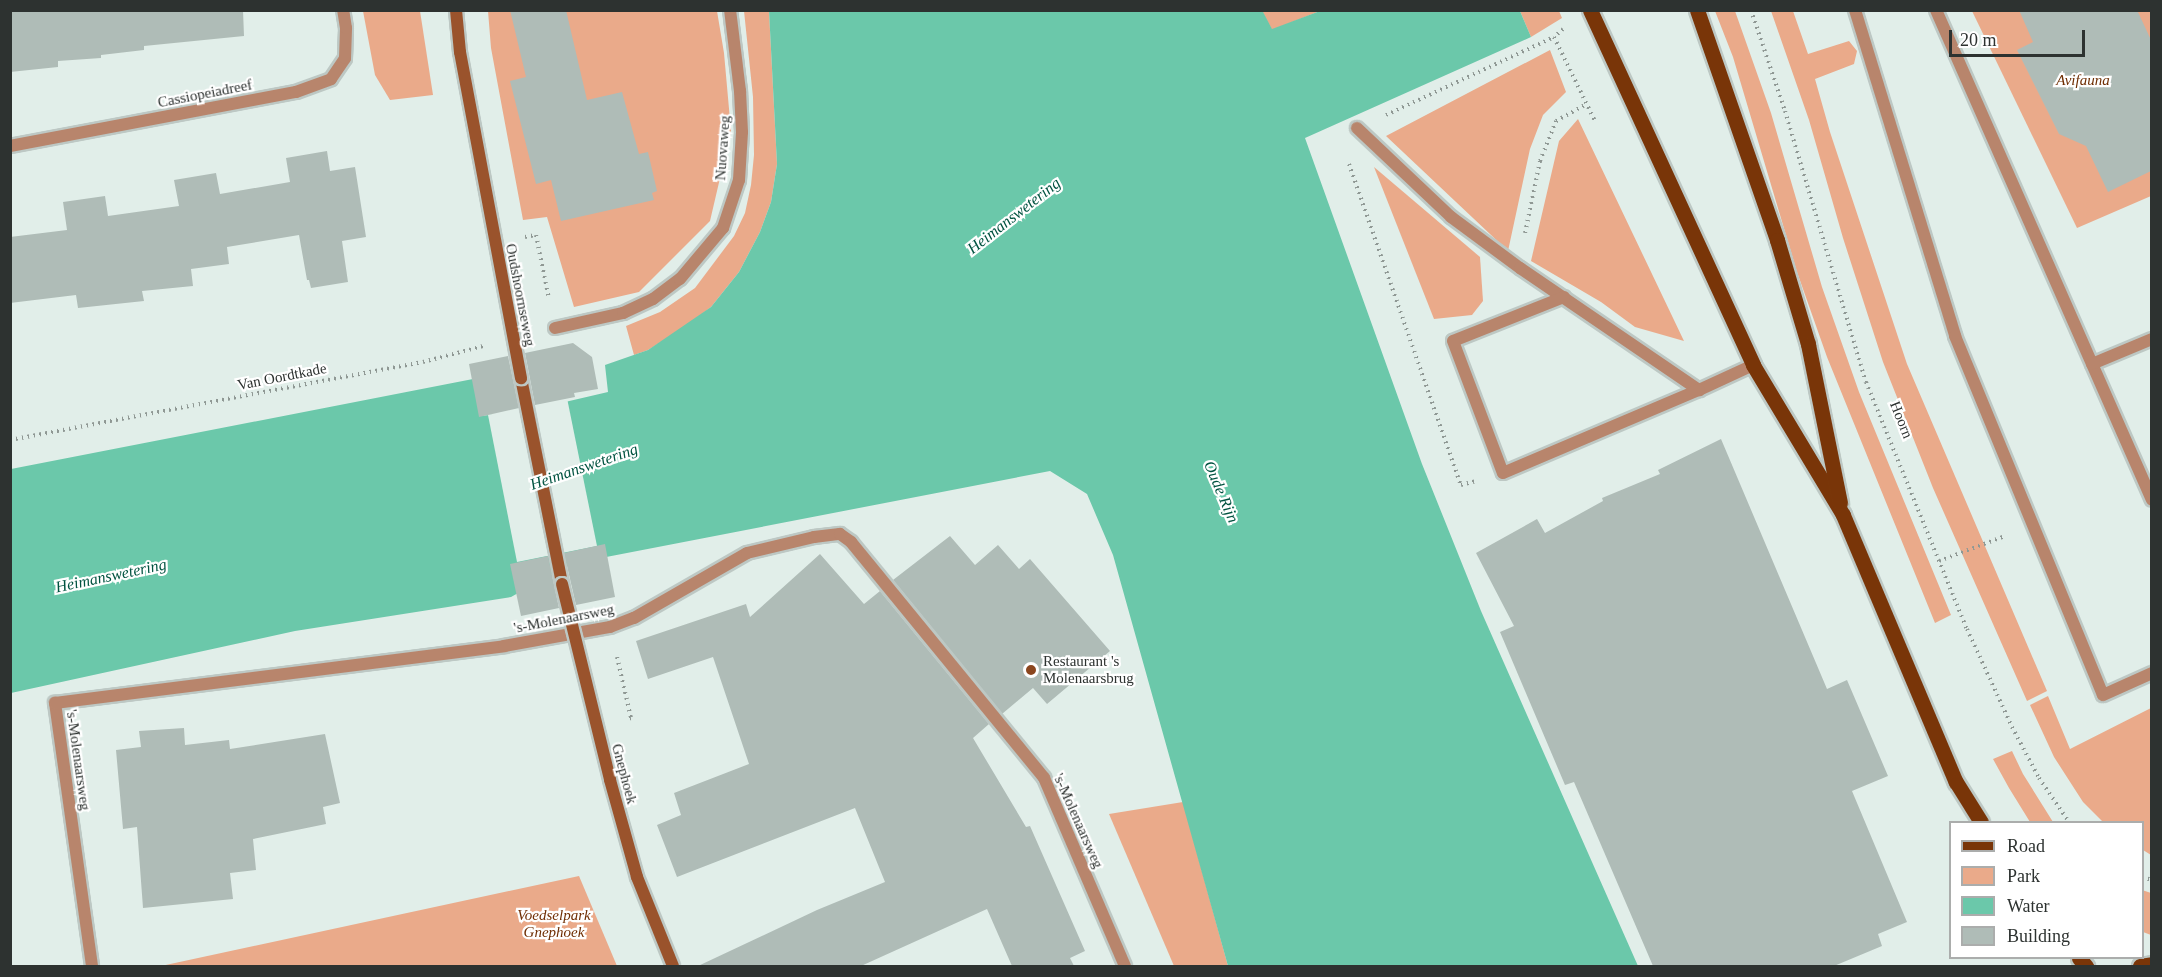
<!DOCTYPE html>
<style>
body{margin:0}
#map{position:relative;width:2162px;height:977px;overflow:hidden;background:#e1eee9;font-family:Georgia,serif}
div>[style]{position:absolute}
.green>*{inset:0;background:#eaaa8a}
.water>*{inset:0;background:#6bc8aa}
.pier>*{inset:0;background:#e1eee9}
.building>*{inset:0;background:#afbcb7}
.path>*{height:4px;margin-top:-2px;transform-origin:0;background:repeating-linear-gradient(90deg,#8f9894 0 1.5px,transparent 0 6px)}
.roads{filter:drop-shadow(2px 0 #bdc8c4) drop-shadow(-2px 0 #bdc8c4) drop-shadow(0 2px #bdc8c4) drop-shadow(0 -2px #bdc8c4)}
.lane>*{height:12px;margin:-6px;padding:0 6px;transform-origin:6px;border-radius:6px;background:#b8856c}
.street>*{height:12px;margin:-6px;padding:0 6px;transform-origin:6px;border-radius:6px;background:#b8856c}
.secondary>*{height:12px;margin:-6px;padding:0 6px;transform-origin:6px;border-radius:6px;background:#9a532c}
.primary>*{height:15px;margin:-7.5px;padding:0 7.5px;transform-origin:7.5px;border-radius:7.5px;background:#793508}
.bridges{filter:drop-shadow(2px 0 #bdc8c4) drop-shadow(-2px 0 #bdc8c4) drop-shadow(0 2px #bdc8c4) drop-shadow(0 -2px #bdc8c4)}
.secondary-bridge>*{height:12px;margin:-6px;padding:0 6px;transform-origin:6px;border-radius:6px;background:#9a532c}
.dots>*{width:16px;height:16px;translate:-50% -50%;box-sizing:border-box;border:3px solid #fff;border-radius:50%}
span{translate:-50% -50%;white-space:nowrap;text-align:center;line-height:1.15;-webkit-text-stroke:4.5px #fff;paint-order:stroke}
.park-label{font-size:15px;color:#6f2e03;font-style:italic}
.street-label{font-size:15px;color:#2d3230}
.poi-label{font-size:15px;color:#2d3230}
.left{translate:0 -50%;text-align:left}
.water-label{font-size:16px;color:#005340;font-style:italic}
.frame{position:absolute;inset:0;border:12px solid #2d3230;pointer-events:none}
.legend{position:absolute;left:1949px;top:821px;width:195px;height:138px;box-sizing:border-box;background:#fff;border:2px solid #abadac;margin:0;padding:8px 10px;list-style:none;font-size:18px;color:#2d3230}
.legend li{display:flex;align-items:center;gap:12px;height:30px}
.legend b{width:30px;border:2px solid #abadac}
.scale{position:absolute;left:1949px;top:30px;width:136px;height:27px;box-sizing:border-box;border:3px solid #2d3230;border-top:0;padding-left:8px;font-size:18px;line-height:21px;white-space:nowrap;color:#2d3230;-webkit-text-stroke:4px #fff;paint-order:stroke}
</style>
<div id="map">
<div class="green">
<i style="clip-path:polygon(363px 11px,420px 11px,433px 95px,390px 100px,375px 75px)"></i>
<i style="clip-path:polygon(488px 11px,717px 11px,724px 53px,731px 131px,710px 221px,639px 292px,574px 307px,547px 217px,523px 220px,491px 48px)"></i>
<i style="clip-path:polygon(744px 11px,769px 11px,777px 164px,771px 202px,760px 232px,739px 272px,711px 307px,686px 326px,648px 350px,634px 355px,626px 326px,660px 312px,695px 288px,734px 236px,745px 213px,751px 185px,754px 155px,753px 97px)"></i>
<i style="clip-path:polygon(1262px 11px,1320px 11px,1272px 30px)"></i>
<i style="clip-path:polygon(1520px 11px,1559px 11px,1562px 18px,1531px 37px)"></i>
<i style="clip-path:polygon(1715px 11px,1735px 11px,1771px 113px,1822px 287px,1859px 392px,1951px 615px,1935px 623px,1827px 357px,1797px 272px,1733px 57px)"></i>
<i style="clip-path:polygon(1771px 11px,1793px 11px,1808px 54px,1849px 41px,1857px 51px,1854px 64px,1815px 79px,1830px 132px,1907px 364px,2047px 691px,2027px 701px,1933px 488px,1883px 362px,1843px 238px,1809px 120px)"></i>
<i style="clip-path:polygon(1972px 11px,2151px 11px,2151px 196px,2077px 228px)"></i>
<i style="clip-path:polygon(1550px 50px,1566px 92px,1543px 115px,1530px 149px,1508px 251px,1386px 136px)"></i>
<i style="clip-path:polygon(1578px 119px,1684px 341px,1635px 327px,1601px 302px,1531px 261px,1559px 141px)"></i>
<i style="clip-path:polygon(1374px 167px,1480px 257px,1483px 301px,1472px 315px,1434px 319px)"></i>
<i style="clip-path:polygon(2048px 696px,2070px 749px,2151px 708px,2151px 855px,2143px 850px,2142px 822px,2103px 822px,2083px 802px,2054px 757px,2030px 705px)"></i>
<i style="clip-path:polygon(2012px 751px,2023px 774px,2053px 822px,2030px 822px,2009px 788px,1993px 759px)"></i>
<i style="clip-path:polygon(1183px 802px,1228px 966px,1174px 966px,1109px 814px)"></i>
<i style="clip-path:polygon(579px 876px,617px 966px,161px 966px)"></i>
<i style="clip-path:polygon(2142px 890px,2151px 893px,2151px 935px,2143px 932px)"></i>
</div>
<div class="water">
<i style="clip-path:polygon(1262px 10px,1272px 29px,1320px 11px,1520px 11px,1531px 37px,1305px 138px,1422px 464px,1481px 611px,1638px 966px,1228px 966px,1113px 555px,1087px 494px,1050px 471px,570px 564px,511px 597px,295px 631px,11px 693px,11px 469px,473px 379px,481px 416px,535px 409px,608px 392px,605px 365px,648px 350px,711px 307px,739px 272px,760px 232px,771px 202px,777px 164px,769px 11px)"></i>
</div>
<div class="pier">
<i style="clip-path:polygon(567px 398px,597px 546px,517px 562px,488px 415px)"></i>
</div>
<div class="building">
<i style="clip-path:polygon(10px 10px,243px 10px,244px 36px,144px 46px,144px 50px,101px 55px,101px 58px,58px 61px,58px 67px,10px 72px)"></i>
<i style="clip-path:polygon(510px 10px,566px 10px,587px 100px,622px 92px,639px 154px,648px 152px,657px 191px,652px 193px,654px 200px,561px 221px,551px 180px,536px 184px,510px 81px,526px 77px)"></i>
<i style="clip-path:polygon(2019px 10px,2137px 10px,2151px 40px,2151px 171px,2108px 192px,2086px 146px,2059px 134px,2017px 50px,2033px 42px)"></i>
<i style="clip-path:polygon(327px 151px,330px 171px,355px 167px,366px 237px,342px 241px,348px 282px,311px 288px,309px 280px,307px 280px,299px 235px,227px 247px,229px 264px,191px 269px,193px 286px,142px 291px,144px 301px,78px 308px,76px 295px,10px 303px,10px 237px,67px 230px,63px 202px,105px 196px,108px 216px,179px 206px,174px 180px,216px 173px,220px 194px,290px 182px,286px 158px)"></i>
<i style="clip-path:polygon(573px 343px,592px 357px,598px 389px,574px 393px,575px 397px,535px 405px,525px 353px)"></i>
<i style="clip-path:polygon(508px 356px,519px 408px,479px 417px,469px 364px)"></i>
<i style="clip-path:polygon(1721px 439px,1827px 689px,1847px 680px,1888px 776px,1852px 791px,1907px 922px,1878px 934px,1882px 946px,1834px 966px,1653px 966px,1574px 782px,1565px 785px,1500px 632px,1514px 626px,1476px 553px,1537px 519px,1545px 533px,1603px 501px,1602px 498px,1660px 474px,1658px 470px)"></i>
<i style="clip-path:polygon(950px 536px,975px 565px,998px 545px,1019px 569px,1030px 559px,1110px 651px,1047px 704px,1033px 688px,1002px 714px,893px 580px)"></i>
<i style="clip-path:polygon(605px 544px,615px 597px,576px 605px,564px 553px)"></i>
<i style="clip-path:polygon(820px 554px,864px 604px,880px 591px,989px 724px,973px 738px,1026px 827px,1030px 826px,1085px 951px,1070px 958px,1074px 966px,1012px 966px,987px 909px,861px 966px,698px 966px,817px 910px,885px 882px,855px 808px,677px 877px,657px 825px,681px 815px,674px 793px,749px 764px,713px 657px,648px 679px,636px 641px,746px 604px,750px 617px)"></i>
<i style="clip-path:polygon(548px 556px,559px 608px,521px 616px,510px 564px)"></i>
<i style="clip-path:polygon(184px 728px,185px 745px,229px 740px,230px 749px,325px 734px,340px 803px,323px 807px,326px 824px,253px 839px,256px 870px,230px 873px,233px 899px,143px 908px,137px 827px,123px 829px,116px 750px,141px 747px,139px 731px)"></i>
</div>
<div class="path">
<i style="left:1751px;top:10px;width:107px;rotate:71.4deg"></i>
<i style="left:1785px;top:111px;width:283px;rotate:73.4deg"></i>
<i style="left:1866px;top:382px;width:267px;rotate:67.8deg"></i>
<i style="left:1967px;top:629px;width:108px;rotate:65.3deg"></i>
<i style="left:2012px;top:727px;width:58px;rotate:62.1deg"></i>
<i style="left:2039px;top:778px;width:53px;rotate:55.7deg"></i>
<i style="left:1563px;top:29px;width:12px;rotate:138deg"></i>
<i style="left:1554px;top:37px;width:93px;rotate:64deg"></i>
<i style="left:1386px;top:115px;width:185px;rotate:-24.9deg"></i>
<i style="left:1349px;top:164px;width:340px;rotate:70.8deg"></i>
<i style="left:1461px;top:485px;width:16px;rotate:-15deg"></i>
<i style="left:1525px;top:233px;width:74px;rotate:-78.2deg"></i>
<i style="left:1540px;top:161px;width:43px;rotate:-68.2deg"></i>
<i style="left:1556px;top:121px;width:35px;rotate:-29deg"></i>
<i style="left:525px;top:237px;width:11px;rotate:-10deg"></i>
<i style="left:536px;top:235px;width:65px;rotate:78.5deg"></i>
<i style="left:10px;top:440px;width:420px;rotate:-10.7deg"></i>
<i style="left:423px;top:362px;width:62px;rotate:-14.9deg"></i>
<i style="left:1939px;top:561px;width:71px;rotate:-20.7deg"></i>
<i style="left:617px;top:657px;width:63px;rotate:77.1deg"></i>
<i style="left:631px;top:718px;width:4px;rotate:166deg"></i>
<i style="left:2142px;top:877px;width:10px;rotate:17deg"></i>
</div>
<div class="roads">
<div class="lane">
<i style="left:1855px;top:10px;width:341px;rotate:72.9deg"></i>
<i style="left:1955px;top:336px;width:388px;rotate:67.6deg"></i>
<i style="left:2103px;top:695px;width:54px;rotate:-24.2deg"></i>
<i style="left:1936px;top:10px;width:535px;rotate:66.21deg"></i>
<i style="left:1357px;top:128px;width:129px;rotate:43.4deg"></i>
<i style="left:1451px;top:217px;width:86px;rotate:36.5deg"></i>
<i style="left:1520px;top:268px;width:217px;rotate:34.3deg"></i>
<i style="left:1699px;top:390px;width:60px;rotate:-24.8deg"></i>
<i style="left:1564px;top:297px;width:119px;rotate:158.4deg"></i>
<i style="left:1453px;top:341px;width:141px;rotate:69.3deg"></i>
<i style="left:1503px;top:473px;width:213px;rotate:-23deg"></i>
<i style="left:2092px;top:364px;width:65px;rotate:-22.6deg"></i>
</div>
<div class="street">
<i style="left:10px;top:146px;width:291px;rotate:-10.7deg"></i>
<i style="left:296px;top:92px;width:37px;rotate:-20deg"></i>
<i style="left:331px;top:79px;width:25px;rotate:-56deg"></i>
<i style="left:345px;top:58px;width:30px;rotate:-88deg"></i>
<i style="left:346px;top:28px;width:18px;rotate:-99deg"></i>
<i style="left:555px;top:328px;width:70px;rotate:-12.4deg"></i>
<i style="left:623px;top:313px;width:33px;rotate:-25deg"></i>
<i style="left:653px;top:299px;width:34px;rotate:-37deg"></i>
<i style="left:680px;top:279px;width:67px;rotate:-49.9deg"></i>
<i style="left:723px;top:228px;width:51px;rotate:-71.6deg"></i>
<i style="left:739px;top:180px;width:48px;rotate:-86.4deg"></i>
<i style="left:742px;top:132px;width:41px;rotate:-92.8deg"></i>
<i style="left:740px;top:91px;width:82px;rotate:-97deg"></i>
<i style="left:92px;top:966px;width:266px;rotate:-98deg"></i>
<i style="left:55px;top:703px;width:453px;rotate:-7.2deg"></i>
<i style="left:504px;top:646px;width:108px;rotate:-10.2deg"></i>
<i style="left:610px;top:627px;width:26px;rotate:-21deg"></i>
<i style="left:634px;top:618px;width:130px;rotate:-29.9deg"></i>
<i style="left:747px;top:553px;width:69px;rotate:-13.4deg"></i>
<i style="left:814px;top:537px;width:26px;rotate:-7deg"></i>
<i style="left:840px;top:534px;width:14px;rotate:36deg"></i>
<i style="left:851px;top:542px;width:305px;rotate:50.7deg"></i>
<i style="left:1044px;top:778px;width:205px;rotate:66.7deg"></i>
</div>
<div class="secondary">
<i style="left:521px;top:378px;width:210px;rotate:78.7deg"></i>
</div>
<div class="primary">
<i style="left:1590px;top:10px;width:391px;rotate:65.3deg"></i>
<i style="left:1753px;top:365px;width:175px;rotate:59deg"></i>
<i style="left:1843px;top:515px;width:290px;rotate:67.1deg"></i>
<i style="left:1956px;top:782px;width:47px;rotate:58deg"></i>
<i style="left:1697px;top:10px;width:244px;rotate:70.8deg"></i>
<i style="left:1777px;top:240px;width:109px;rotate:73.4deg"></i>
<i style="left:1808px;top:344px;width:162px;rotate:78.6deg"></i>
<i style="left:2079px;top:958px;width:11px;rotate:49deg"></i>
<i style="left:2140px;top:966px;width:12px;rotate:-9deg"></i>
</div>
</div>
<div class="bridges">
<div class="secondary-bridge">
<i style="left:456px;top:10px;width:42px;rotate:84.6deg"></i>
<i style="left:460px;top:52px;width:332px;rotate:79.4deg"></i>
<i style="left:562px;top:584px;width:202px;rotate:76.2deg"></i>
<i style="left:610px;top:780px;width:101px;rotate:74.4deg"></i>
<i style="left:637px;top:877px;width:96px;rotate:68deg"></i>
</div>
</div>
<div class="dots">
<i style="left:1031px;top:670px;background:#8b461e"></i>
</div>
<div class="park-label">
<span style="left:2083px;top:81px">Avifauna</span>
<span style="left:554px;top:924px">Voedselpark<br>Gnephoek</span>
</div>
<div class="street-label">
<span style="left:205px;top:94px;rotate:-11deg">Cassiopeiadreef</span>
<span style="left:723px;top:148px;rotate:-86deg">Nuovaweg</span>
<span style="left:520px;top:295px;rotate:79deg">Oudshoornseweg</span>
<span style="left:282px;top:377px;rotate:-11deg">Van Oordtkade</span>
<span style="left:1901px;top:420px;rotate:68deg">Hoorn</span>
<span style="left:564px;top:619px;rotate:-11deg">'s-Molenaarsweg</span>
<span style="left:78px;top:760px;rotate:82deg">'s-Molenaarsweg</span>
<span style="left:624px;top:774px;rotate:75deg">Gnephoek</span>
<span style="left:1078px;top:821px;rotate:66deg">'s-Molenaarsweg</span>
</div>
<div class="poi-label">
<span class="left" style="left:1043px;top:670px">Restaurant 's<br>Molenaarsbrug</span>
</div>
<div class="water-label">
<span style="left:1014px;top:216px;rotate:-38deg">Heimanswetering</span>
<span style="left:584px;top:467px;rotate:-19deg">Heimanswetering</span>
<span style="left:1221px;top:492px;rotate:67deg">Oude Rijn</span>
<span style="left:111px;top:576px;rotate:-12deg">Heimanswetering</span>
</div>
<div class="frame"></div>
<ul class="legend">
<li><b style="height:8px;background:#793508"></b>Road</li>
<li><b style="height:16px;background:#eaaa8a"></b>Park</li>
<li><b style="height:16px;background:#6bc8aa"></b>Water</li>
<li><b style="height:16px;background:#afbcb7"></b>Building</li>
</ul>
<div class="scale">20 m</div>
</div>
